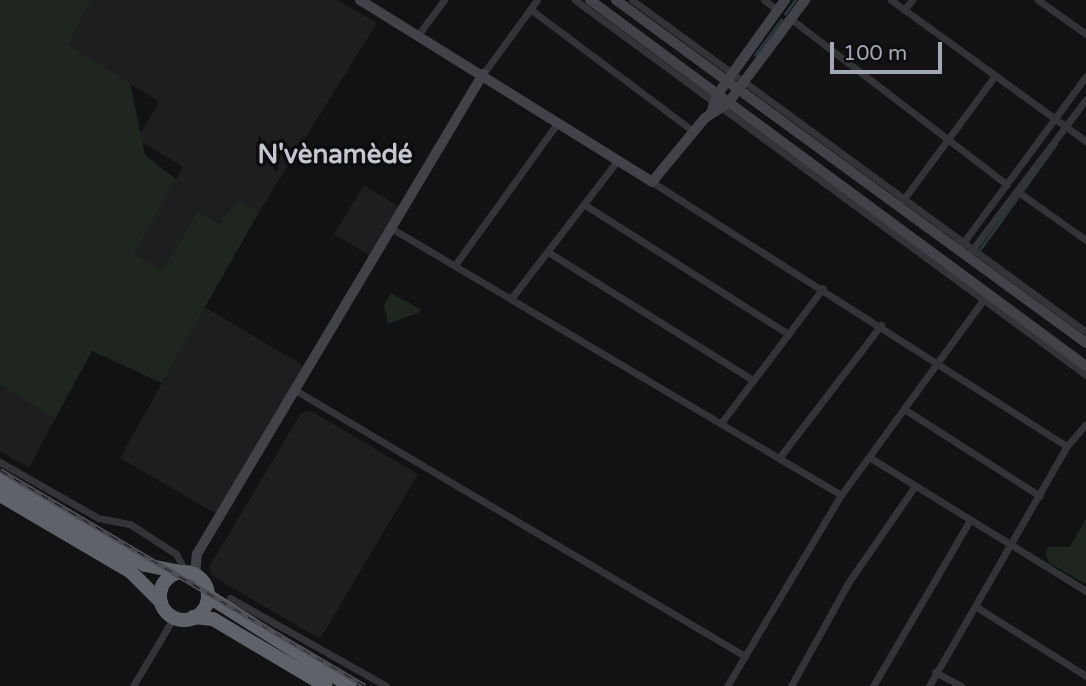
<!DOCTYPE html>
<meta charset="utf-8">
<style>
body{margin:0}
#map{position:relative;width:1086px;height:686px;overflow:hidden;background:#121214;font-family:"Varela Round",sans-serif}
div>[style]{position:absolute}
.built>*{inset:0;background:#1e1e21}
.green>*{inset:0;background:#1f2620}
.stream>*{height:2.5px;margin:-1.25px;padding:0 1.25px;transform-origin:1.25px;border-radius:1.25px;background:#2c343c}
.street>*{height:7px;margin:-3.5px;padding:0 3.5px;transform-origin:3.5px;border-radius:3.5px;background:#333438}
.secondary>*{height:10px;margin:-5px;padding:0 5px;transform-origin:5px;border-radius:5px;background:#414348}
.highway>*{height:14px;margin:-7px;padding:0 7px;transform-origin:7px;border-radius:7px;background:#606269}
.highway>.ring{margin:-7px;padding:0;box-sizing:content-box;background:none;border:14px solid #606269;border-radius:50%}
.rail>*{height:5px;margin-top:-2.5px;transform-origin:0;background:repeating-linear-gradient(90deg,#0d0d0f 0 8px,#4c4e53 0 16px);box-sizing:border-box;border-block:2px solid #4c4e53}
span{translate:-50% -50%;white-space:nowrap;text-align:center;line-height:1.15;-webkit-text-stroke:7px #0d0d0f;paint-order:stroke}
.neighbourhood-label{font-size:26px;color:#c5c7d0;font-weight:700}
.scale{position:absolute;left:830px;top:42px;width:112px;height:32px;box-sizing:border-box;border:4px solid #a4a8b4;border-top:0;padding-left:9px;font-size:21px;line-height:24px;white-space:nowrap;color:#a4a8b4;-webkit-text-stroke:5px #0d0d0f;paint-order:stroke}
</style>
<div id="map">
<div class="built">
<i style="clip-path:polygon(86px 0,338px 0,377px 23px,259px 212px,237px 200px,222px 224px,198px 211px,162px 271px,133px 254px,183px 167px,137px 139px,159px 102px,68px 45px)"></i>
<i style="clip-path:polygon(364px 185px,399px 207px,370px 256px,334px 234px)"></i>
<i style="clip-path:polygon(205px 307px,304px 366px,216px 514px,120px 458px)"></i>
<i style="clip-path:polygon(0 356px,67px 396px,29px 468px,0 451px)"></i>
<i style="clip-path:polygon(311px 411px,418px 474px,320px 639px,212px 576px,209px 567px,301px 413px)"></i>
</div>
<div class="green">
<i style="clip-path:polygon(0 0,91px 0,68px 45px,130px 83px,145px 155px,176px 179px,134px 254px,162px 271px,198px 211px,221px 224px,237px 200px,259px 212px,162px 383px,92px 351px,55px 419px,0 384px)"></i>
<i style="clip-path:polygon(391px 293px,420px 309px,420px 312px,388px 324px,384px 305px)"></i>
<i style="clip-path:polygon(1086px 518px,1086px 584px,1049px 563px,1046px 554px,1048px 547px,1070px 547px)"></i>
</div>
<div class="stream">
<i style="left:785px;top:14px;width:17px;rotate:-54deg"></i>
<i style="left:755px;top:55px;width:44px;rotate:-53.4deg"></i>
<i style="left:978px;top:252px;width:133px;rotate:-54.2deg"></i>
</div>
<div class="street">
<i style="left:575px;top:0;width:634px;rotate:36.27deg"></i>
<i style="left:632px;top:0;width:562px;rotate:36.18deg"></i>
<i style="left:764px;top:0;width:17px;rotate:36deg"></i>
<i style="left:891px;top:0;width:241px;rotate:35.9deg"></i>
<i style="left:1038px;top:0;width:59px;rotate:35.3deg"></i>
<i style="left:530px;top:9px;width:204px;rotate:36.8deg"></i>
<i style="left:904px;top:10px;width:13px;rotate:-51deg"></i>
<i style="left:791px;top:19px;width:272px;rotate:37.5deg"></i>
<i style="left:418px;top:35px;width:44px;rotate:-53.4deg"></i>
<i style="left:483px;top:74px;width:92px;rotate:-53.9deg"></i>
<i style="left:652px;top:182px;width:492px;rotate:32.5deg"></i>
<i style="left:1017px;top:191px;width:85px;rotate:35.4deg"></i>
<i style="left:903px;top:200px;width:153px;rotate:-53.5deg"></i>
<i style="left:585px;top:205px;width:241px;rotate:32.4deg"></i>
<i style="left:391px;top:228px;width:523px;rotate:30.68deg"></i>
<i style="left:963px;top:243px;width:207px;rotate:-53.6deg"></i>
<i style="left:972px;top:250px;width:189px;rotate:-52.9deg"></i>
<i style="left:548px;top:252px;width:242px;rotate:32deg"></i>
<i style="left:455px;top:265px;width:176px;rotate:-54.2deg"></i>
<i style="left:513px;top:296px;width:170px;rotate:-52.4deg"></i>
<i style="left:295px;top:390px;width:523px;rotate:30.59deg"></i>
<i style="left:904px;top:409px;width:161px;rotate:32.6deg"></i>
<i style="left:721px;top:423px;width:169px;rotate:-52.9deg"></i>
<i style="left:869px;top:457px;width:255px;rotate:31.7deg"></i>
<i style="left:779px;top:458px;width:168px;rotate:-52.5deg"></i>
<i style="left:0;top:462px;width:113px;rotate:29.7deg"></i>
<i style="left:98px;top:518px;width:33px;rotate:11deg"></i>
<i style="left:130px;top:524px;width:55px;rotate:33.1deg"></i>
<i style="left:176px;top:554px;width:21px;rotate:61deg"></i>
<i style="left:230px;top:598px;width:179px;rotate:29.4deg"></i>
<i style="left:975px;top:606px;width:131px;rotate:32.2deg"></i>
<i style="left:935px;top:672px;width:30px;rotate:28deg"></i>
<i style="left:133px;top:686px;width:80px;rotate:-59.3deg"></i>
<i style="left:727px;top:686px;width:222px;rotate:-59.2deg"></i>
<i style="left:841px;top:495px;width:243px;rotate:-53.9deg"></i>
<i style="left:791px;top:686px;width:118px;rotate:-61deg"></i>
<i style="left:848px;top:583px;width:118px;rotate:-55.4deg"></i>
<i style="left:873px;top:686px;width:192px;rotate:-59.7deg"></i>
<i style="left:929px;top:686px;width:277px;rotate:-60.1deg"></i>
<i style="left:1067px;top:446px;width:29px;rotate:-49deg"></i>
</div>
<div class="secondary">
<i style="left:360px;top:0;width:344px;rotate:31.9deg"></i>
<i style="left:652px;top:182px;width:83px;rotate:-50.4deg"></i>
<i style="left:705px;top:118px;width:27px;rotate:-33deg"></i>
<i style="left:728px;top:103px;width:129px;rotate:-53.2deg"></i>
<i style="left:590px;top:0;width:616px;rotate:36.42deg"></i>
<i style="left:616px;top:0;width:582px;rotate:36.12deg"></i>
<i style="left:711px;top:113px;width:19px;rotate:-72deg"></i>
<i style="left:717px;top:95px;width:117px;rotate:-54.4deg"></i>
<i style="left:195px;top:575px;width:21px;rotate:-85deg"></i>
<i style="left:197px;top:554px;width:559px;rotate:-59.21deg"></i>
</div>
<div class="highway">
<i style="left:0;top:480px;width:168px;rotate:30.4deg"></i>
<i style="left:145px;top:565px;width:37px;rotate:11deg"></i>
<i style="left:0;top:495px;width:152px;rotate:30.4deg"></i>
<i style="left:131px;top:572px;width:41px;rotate:45deg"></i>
<i class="ring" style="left:160px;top:572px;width:34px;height:34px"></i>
<i style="left:208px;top:596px;width:168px;rotate:32.4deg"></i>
<i style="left:193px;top:617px;width:20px;rotate:6deg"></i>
<i style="left:213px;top:619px;width:131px;rotate:30.7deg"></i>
</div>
<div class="rail">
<i style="left:0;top:470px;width:424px;rotate:30.6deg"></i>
</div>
<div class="neighbourhood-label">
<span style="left:335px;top:155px">N'vènamèdé</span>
</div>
<div class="scale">100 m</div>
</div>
